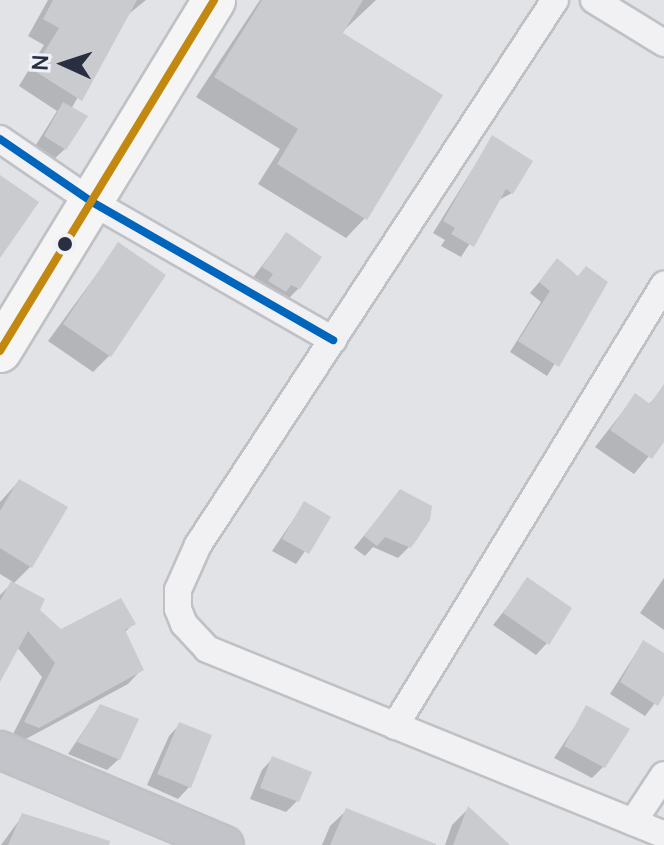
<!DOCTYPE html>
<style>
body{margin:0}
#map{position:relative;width:664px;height:845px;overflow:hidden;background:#e1e3e7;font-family:Manrope,sans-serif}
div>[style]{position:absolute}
.shadow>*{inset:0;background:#0003}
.building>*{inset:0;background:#c9cbcf}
.roads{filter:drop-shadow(2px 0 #bfc1c5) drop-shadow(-2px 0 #bfc1c5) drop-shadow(0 2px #bfc1c5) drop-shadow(0 -2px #bfc1c5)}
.street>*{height:26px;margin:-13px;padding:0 13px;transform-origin:13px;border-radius:13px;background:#f1f1f3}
.secondary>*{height:36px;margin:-18px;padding:0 18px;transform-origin:18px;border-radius:18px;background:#c2c4c9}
.primary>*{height:42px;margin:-21px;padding:0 21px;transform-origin:21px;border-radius:21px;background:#f5f5f6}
.bus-1>*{height:8px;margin:-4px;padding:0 4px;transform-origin:4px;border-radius:4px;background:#0065bd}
.bus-2>*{height:8px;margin:-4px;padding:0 4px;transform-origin:4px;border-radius:4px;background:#c38810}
.dots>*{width:22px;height:22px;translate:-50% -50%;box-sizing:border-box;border:4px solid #eff1f6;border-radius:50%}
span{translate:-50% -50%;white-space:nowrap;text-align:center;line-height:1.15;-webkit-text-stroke:6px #eff1f6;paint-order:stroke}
.north{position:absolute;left:24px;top:24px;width:80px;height:80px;-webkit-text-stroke:6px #eff1f6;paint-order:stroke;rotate:273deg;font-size:22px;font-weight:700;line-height:32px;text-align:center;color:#272f41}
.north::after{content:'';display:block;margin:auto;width:28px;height:36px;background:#272f41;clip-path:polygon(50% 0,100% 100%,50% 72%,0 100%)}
</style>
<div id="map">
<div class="shadow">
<i style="clip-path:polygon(48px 0,146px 0,125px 17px,71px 109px,65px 149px,53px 160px,34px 148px,57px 111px,19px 86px,44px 45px,28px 36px)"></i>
<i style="clip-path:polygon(260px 0,376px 0,340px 34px,365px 218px,346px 238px,258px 184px,280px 149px,196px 97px)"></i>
<i style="clip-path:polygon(492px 138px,512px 193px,497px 201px,461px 257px,441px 246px,445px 240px,433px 233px)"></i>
<i style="clip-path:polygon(286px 234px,299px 288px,288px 299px,252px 279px)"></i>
<i style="clip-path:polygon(118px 245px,110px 355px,93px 372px,48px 341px)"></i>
<i style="clip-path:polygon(557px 261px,577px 278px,606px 283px,547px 376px,510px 352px,541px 302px,530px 293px)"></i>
<i style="clip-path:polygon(660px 393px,664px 396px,664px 438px,634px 474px,595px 447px,635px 396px,648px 405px)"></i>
<i style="clip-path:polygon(19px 481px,31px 566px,13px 584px,60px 632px,133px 624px,124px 633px,141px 670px,128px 684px,24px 740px,12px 736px,42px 677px,17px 647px,0 666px,0 595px,13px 582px,0 574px,0 502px)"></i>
<i style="clip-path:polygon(400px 491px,429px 507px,418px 538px,398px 558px,373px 547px,365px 556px,354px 548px)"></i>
<i style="clip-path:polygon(304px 504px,328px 518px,296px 564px,272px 551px)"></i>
<i style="clip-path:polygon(664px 578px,664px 630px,640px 613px)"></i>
<i style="clip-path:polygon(528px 580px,547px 643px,536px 655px,493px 625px)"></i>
<i style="clip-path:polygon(643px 642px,664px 656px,664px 691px,645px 716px,610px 694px)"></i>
<i style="clip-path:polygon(100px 706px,119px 759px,107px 770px,68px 754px)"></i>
<i style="clip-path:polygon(587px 708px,603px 767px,592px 778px,554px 758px)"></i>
<i style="clip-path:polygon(180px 724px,210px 737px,189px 787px,178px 799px,147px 785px,169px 736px)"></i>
<i style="clip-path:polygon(273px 758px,297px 801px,286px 812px,250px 799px,262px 770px)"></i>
<i style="clip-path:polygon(468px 809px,507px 845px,445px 845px,452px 825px)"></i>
<i style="clip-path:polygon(347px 810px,400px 845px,322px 845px,330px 826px)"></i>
<i style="clip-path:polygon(23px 815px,72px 845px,1px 845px)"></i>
</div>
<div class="building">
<i style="clip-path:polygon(53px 0,137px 0,82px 101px,33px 70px,59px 28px,43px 19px)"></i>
<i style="clip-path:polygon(262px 0,363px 0,343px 33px,443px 95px,367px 220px,277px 164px,298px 129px,214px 77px)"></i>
<i style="clip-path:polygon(63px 102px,88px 116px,66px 150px,44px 136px)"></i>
<i style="clip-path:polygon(492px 135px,533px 161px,513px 194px,506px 189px,474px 247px,451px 234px,455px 228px,443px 221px)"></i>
<i style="clip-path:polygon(0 175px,39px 202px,0 258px)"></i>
<i style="clip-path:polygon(286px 232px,322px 257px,300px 289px,291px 285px,286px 292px,268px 281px,273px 274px,262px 267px)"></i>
<i style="clip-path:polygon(118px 242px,166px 275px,111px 357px,63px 324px)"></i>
<i style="clip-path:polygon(557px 258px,578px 276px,586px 266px,608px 282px,559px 367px,518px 341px,550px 291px,539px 282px)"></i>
<i style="clip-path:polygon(664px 384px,664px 442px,652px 459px,610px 430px,635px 393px,650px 404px)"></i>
<i style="clip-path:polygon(19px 479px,68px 507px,32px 568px,0 548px,0 511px)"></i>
<i style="clip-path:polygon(400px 489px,432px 506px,430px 520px,411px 548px,385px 537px,377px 546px,364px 536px)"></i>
<i style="clip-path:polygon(304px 501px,331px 517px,309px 554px,282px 539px)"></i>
<i style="clip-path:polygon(527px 577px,572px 608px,549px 645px,503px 613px)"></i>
<i style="clip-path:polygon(11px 581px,45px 599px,40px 610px,61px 629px,121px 598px,136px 624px,125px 630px,144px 670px,39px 728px,24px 722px,55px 663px,28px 631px,0 682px,0 601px)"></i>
<i style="clip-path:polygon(643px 640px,664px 653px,664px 695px,658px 706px,620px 682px)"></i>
<i style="clip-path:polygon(100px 704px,139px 719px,120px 760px,77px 742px)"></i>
<i style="clip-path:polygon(586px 705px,630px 729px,605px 768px,564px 746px)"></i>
<i style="clip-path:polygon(179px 722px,212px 735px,191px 788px,157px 774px)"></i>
<i style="clip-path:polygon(272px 756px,312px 772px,299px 802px,260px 788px)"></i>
<i style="clip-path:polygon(468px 806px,510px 845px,453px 845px)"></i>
<i style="clip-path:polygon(346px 808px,436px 844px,436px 845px,330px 845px)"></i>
<i style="clip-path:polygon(22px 813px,110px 841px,109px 845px,8px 845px)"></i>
</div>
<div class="roads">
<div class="street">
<i style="left:555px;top:0;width:652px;rotate:123.23deg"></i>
<i style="left:198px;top:545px;width:49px;rotate:114deg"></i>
<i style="left:178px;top:590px;width:19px;rotate:90deg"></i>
<i style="left:178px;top:609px;width:16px;rotate:68deg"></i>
<i style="left:184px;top:624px;width:34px;rotate:47deg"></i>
<i style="left:207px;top:649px;width:493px;rotate:22.1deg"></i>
<i style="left:594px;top:0;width:82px;rotate:31.6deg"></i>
<i style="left:0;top:139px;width:112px;rotate:34.4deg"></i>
<i style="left:92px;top:202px;width:278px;rotate:29.8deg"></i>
<i style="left:395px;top:726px;width:517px;rotate:-58.62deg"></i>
<i style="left:633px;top:822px;width:56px;rotate:-56.6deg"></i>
</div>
<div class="secondary">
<i style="left:0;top:750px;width:244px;rotate:22.9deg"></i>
</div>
<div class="primary">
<i style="left:0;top:351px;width:411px;rotate:-58.6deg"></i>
</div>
</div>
<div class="bus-1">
<i style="left:0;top:139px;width:112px;rotate:34.4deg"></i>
<i style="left:92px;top:202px;width:278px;rotate:29.8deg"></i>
</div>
<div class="bus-2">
<i style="left:0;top:351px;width:411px;rotate:-58.6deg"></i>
</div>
<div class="dots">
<i style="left:65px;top:244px;background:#272f41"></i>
</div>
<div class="north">N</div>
</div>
